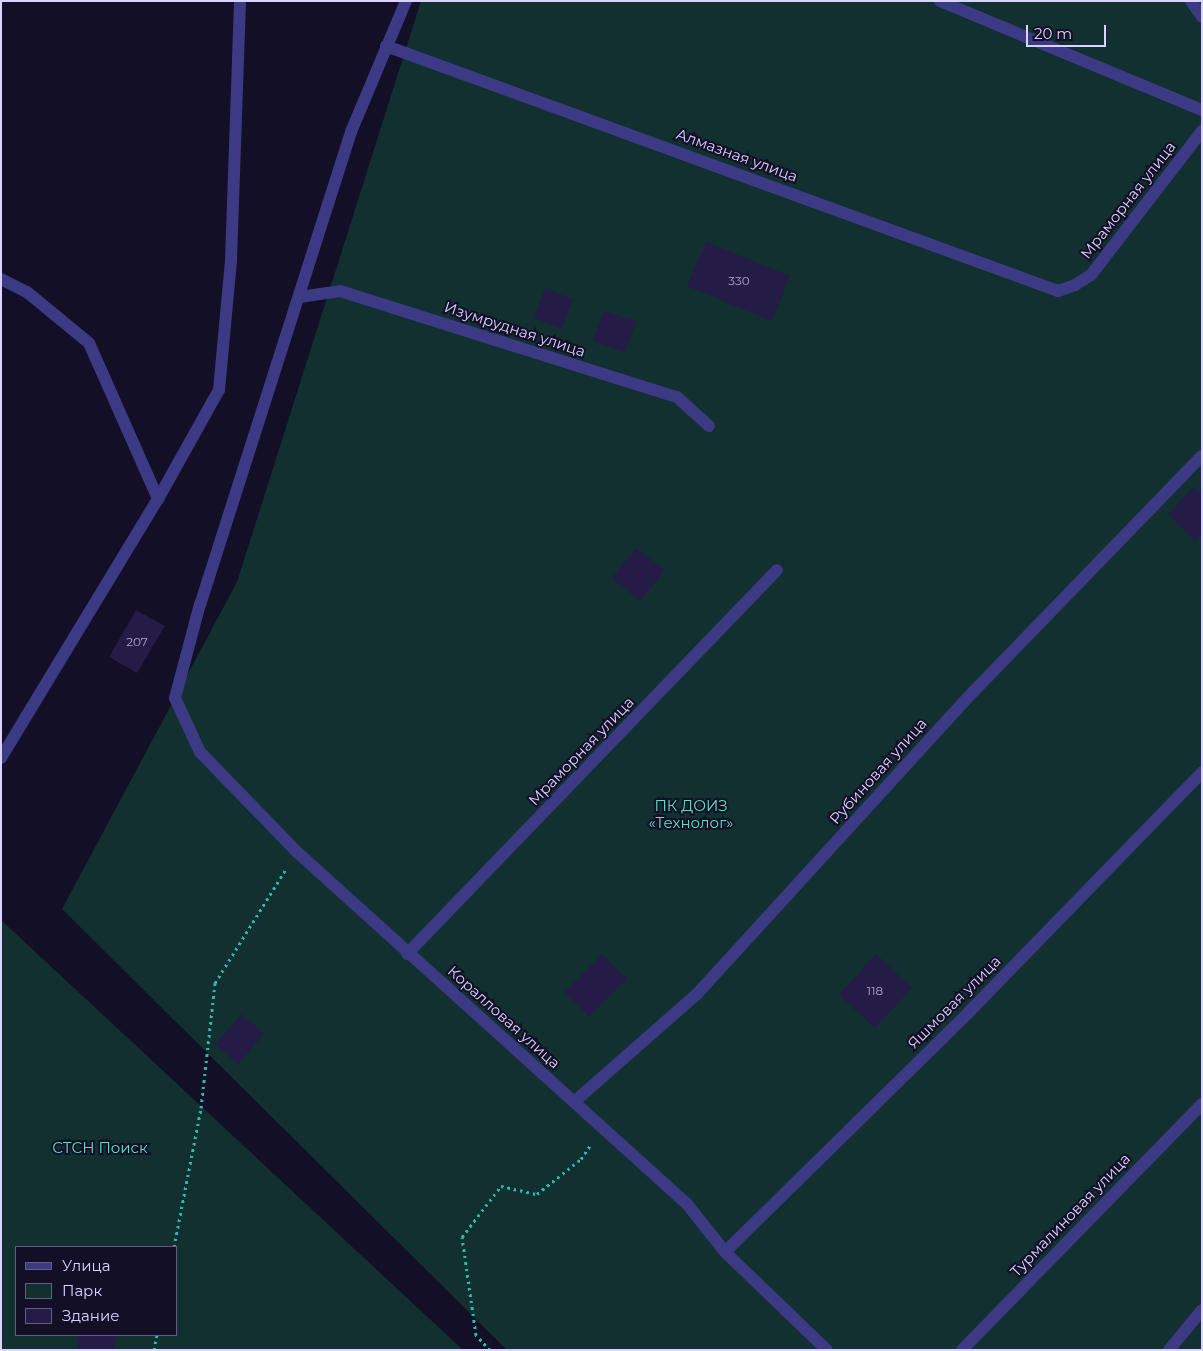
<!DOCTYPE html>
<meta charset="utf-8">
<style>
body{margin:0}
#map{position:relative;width:1203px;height:1351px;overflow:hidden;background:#130f26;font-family:Montserrat,sans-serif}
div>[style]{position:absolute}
.green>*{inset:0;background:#12302f}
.building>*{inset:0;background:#241b47}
.path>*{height:3px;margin-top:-1.5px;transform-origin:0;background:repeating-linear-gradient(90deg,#2fb8b0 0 2.5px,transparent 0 6.5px)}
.service>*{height:12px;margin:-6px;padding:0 6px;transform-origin:6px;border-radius:6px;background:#3d3a85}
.minor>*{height:12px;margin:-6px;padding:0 6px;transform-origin:6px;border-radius:6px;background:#3d3a85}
span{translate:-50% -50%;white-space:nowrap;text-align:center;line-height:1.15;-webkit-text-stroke:4px #130f26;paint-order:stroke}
.number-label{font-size:12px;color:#aca6d1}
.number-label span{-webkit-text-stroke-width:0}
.street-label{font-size:15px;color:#d9d4ff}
.park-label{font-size:15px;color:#5fe0c0}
.frame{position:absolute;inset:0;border:2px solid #d9d4ff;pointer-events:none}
.legend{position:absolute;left:15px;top:1246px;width:162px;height:90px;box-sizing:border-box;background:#130f26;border:1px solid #625e7d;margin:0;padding:6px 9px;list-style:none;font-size:15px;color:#d9d4ff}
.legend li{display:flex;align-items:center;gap:10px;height:25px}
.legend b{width:25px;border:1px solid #625e7d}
.scale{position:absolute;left:1026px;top:25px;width:80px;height:22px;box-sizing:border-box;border:2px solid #d9d4ff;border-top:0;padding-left:6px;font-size:15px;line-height:18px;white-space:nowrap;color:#d9d4ff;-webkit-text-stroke:4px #130f26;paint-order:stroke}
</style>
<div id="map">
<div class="green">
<i style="clip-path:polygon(421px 1px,1202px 1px,1202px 1350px,507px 1350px,62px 909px,237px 582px)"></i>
<i style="clip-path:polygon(evenodd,1px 920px,463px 1350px,1px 1350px,1px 920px,16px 1247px,176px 1247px,176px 1335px,16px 1335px,16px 1247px)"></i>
</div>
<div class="building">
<i style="clip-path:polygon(706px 242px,790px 276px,772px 321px,687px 286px)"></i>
<i style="clip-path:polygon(545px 289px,573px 299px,562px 329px,534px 318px)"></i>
<i style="clip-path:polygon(603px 311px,636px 321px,625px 352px,593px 341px)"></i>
<i style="clip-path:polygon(1194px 487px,1202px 494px,1202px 534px,1195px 541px,1168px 514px)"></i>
<i style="clip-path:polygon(636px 548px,665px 570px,640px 601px,612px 578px)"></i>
<i style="clip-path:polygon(136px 610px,165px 626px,137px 673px,109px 657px)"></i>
<i style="clip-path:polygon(602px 954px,627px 979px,589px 1017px,564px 992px)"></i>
<i style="clip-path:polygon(876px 954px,912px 988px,875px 1028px,839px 995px)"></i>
<i style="clip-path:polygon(242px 1014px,264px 1034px,238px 1064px,215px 1044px)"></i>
<i style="clip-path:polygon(79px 1335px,117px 1335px,114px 1350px,77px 1350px)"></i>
</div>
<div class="path">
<i style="left:174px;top:1247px;width:142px;rotate:-79deg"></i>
<i style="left:201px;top:1108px;width:126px;rotate:-83.6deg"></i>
<i style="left:215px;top:983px;width:134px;rotate:-58.1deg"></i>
<i style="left:154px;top:1350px;width:15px;rotate:-79deg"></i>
<i style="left:490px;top:1350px;width:21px;rotate:-133deg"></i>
<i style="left:476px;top:1335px;width:99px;rotate:-98.1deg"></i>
<i style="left:462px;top:1237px;width:64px;rotate:-52.6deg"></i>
<i style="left:501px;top:1186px;width:37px;rotate:13deg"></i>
<i style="left:537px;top:1194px;width:56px;rotate:-38.5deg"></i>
<i style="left:581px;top:1159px;width:18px;rotate:-56deg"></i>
</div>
<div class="service">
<i style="left:1px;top:279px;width:29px;rotate:27deg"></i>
<i style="left:27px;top:292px;width:80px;rotate:39.4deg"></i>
<i style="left:89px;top:343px;width:171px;rotate:66.1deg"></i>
<i style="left:1px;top:758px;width:303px;rotate:-58.8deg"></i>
<i style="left:158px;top:499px;width:125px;rotate:-60.8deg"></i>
<i style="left:219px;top:390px;width:131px;rotate:-84.7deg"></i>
<i style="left:231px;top:260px;width:259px;rotate:-88deg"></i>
</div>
<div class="minor">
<i style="left:406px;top:1px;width:142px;rotate:112.8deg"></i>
<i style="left:351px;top:132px;width:496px;rotate:107.7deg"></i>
<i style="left:200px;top:604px;width:97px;rotate:104.9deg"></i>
<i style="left:175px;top:698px;width:60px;rotate:65.2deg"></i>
<i style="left:200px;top:752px;width:139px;rotate:45.9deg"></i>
<i style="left:297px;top:852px;width:525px;rotate:42.07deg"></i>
<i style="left:687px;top:1204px;width:61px;rotate:51.6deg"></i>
<i style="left:725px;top:1252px;width:141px;rotate:43.9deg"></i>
<i style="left:940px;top:1px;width:284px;rotate:22.6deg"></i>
<i style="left:1191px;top:1px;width:19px;rotate:55deg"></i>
<i style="left:386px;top:46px;width:715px;rotate:20.03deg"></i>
<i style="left:1058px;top:291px;width:18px;rotate:-19deg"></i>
<i style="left:1075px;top:285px;width:19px;rotate:-32deg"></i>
<i style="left:1091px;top:275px;width:182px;rotate:-52.4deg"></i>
<i style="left:300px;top:297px;width:40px;rotate:-8.5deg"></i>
<i style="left:340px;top:291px;width:353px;rotate:17.5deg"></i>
<i style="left:677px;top:397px;width:43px;rotate:42.2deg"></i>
<i style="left:407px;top:954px;width:533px;rotate:-46.06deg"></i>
<i style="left:574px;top:1102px;width:164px;rotate:-41.3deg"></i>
<i style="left:697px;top:994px;width:409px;rotate:-47.6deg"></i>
<i style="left:973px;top:692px;width:329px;rotate:-45.9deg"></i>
<i style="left:725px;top:1252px;width:341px;rotate:-44.5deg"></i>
<i style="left:968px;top:1013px;width:336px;rotate:-45.8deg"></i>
<i style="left:962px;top:1350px;width:344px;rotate:-45.7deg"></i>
<i style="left:1169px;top:1350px;width:52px;rotate:-50.5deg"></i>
</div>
<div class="number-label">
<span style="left:739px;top:281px">330</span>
<span style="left:137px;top:642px">207</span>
<span style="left:875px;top:991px">118</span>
</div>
<div class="street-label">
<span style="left:737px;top:155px;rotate:20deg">Алмазная улица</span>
<span style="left:1128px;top:200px;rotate:-52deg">Мраморная улица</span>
<span style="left:515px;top:329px;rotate:18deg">Изумрудная улица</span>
<span style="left:581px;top:751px;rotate:-46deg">Мраморная улица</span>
<span style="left:878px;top:771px;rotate:-48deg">Рубиновая улица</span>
<span style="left:954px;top:1002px;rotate:-45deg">Яшмовая улица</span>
<span style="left:504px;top:1017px;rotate:42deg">Коралловая улица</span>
<span style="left:1070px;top:1215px;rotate:-46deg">Турмалиновая улица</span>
</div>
<div class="park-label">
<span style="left:691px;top:814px">ПК ДОИЗ<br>«Технолог»</span>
<span style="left:100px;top:1148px">СТСН Поиск</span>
</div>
<div class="frame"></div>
<ul class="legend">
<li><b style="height:6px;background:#3d3a85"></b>Улица</li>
<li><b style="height:14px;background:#12302f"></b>Парк</li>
<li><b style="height:14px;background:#241b47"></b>Здание</li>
</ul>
<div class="scale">20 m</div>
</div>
